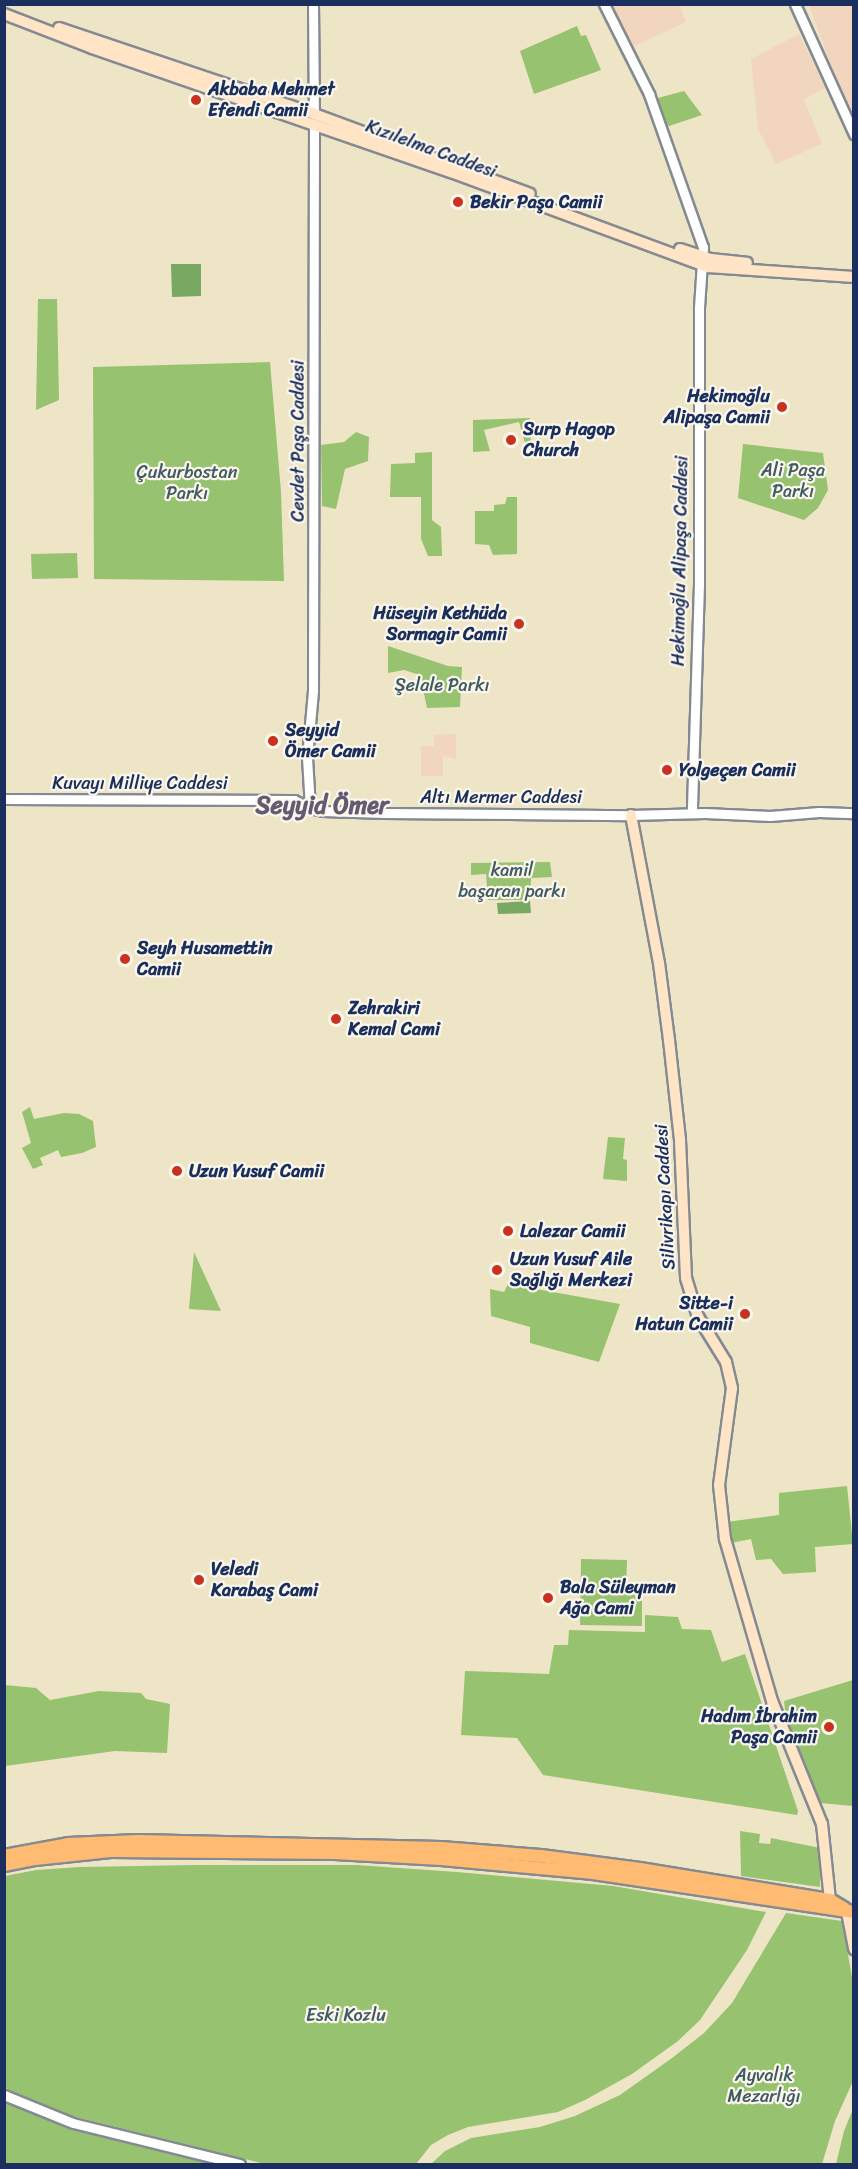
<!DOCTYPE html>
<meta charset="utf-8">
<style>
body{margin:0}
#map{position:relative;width:858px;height:2169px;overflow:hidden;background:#eee5c7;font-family:Sriracha,sans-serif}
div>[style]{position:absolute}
.built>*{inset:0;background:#f1d5bd}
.green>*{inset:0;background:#97c26f}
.forest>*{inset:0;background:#79a862}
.roads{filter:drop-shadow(2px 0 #848a92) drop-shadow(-2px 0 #848a92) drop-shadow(0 2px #848a92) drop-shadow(0 -2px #848a92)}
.tertiary>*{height:9px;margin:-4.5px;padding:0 4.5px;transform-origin:4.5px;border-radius:4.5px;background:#fff}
.secondary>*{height:10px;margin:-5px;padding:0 5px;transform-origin:5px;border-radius:5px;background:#ffe4c6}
.primary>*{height:12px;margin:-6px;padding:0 6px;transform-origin:6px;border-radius:6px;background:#ffbb71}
.dots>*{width:16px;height:16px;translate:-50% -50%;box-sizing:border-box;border:3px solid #fbf7ec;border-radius:50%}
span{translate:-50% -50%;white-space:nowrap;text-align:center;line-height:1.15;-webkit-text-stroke:4.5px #fbf7ec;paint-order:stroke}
.poi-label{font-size:18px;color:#1b2f5e;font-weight:700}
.left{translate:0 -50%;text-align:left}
.right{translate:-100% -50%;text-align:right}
.street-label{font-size:18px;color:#1b2f5e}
.park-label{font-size:18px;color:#405b63}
.district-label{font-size:24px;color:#645a72;font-weight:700}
.frame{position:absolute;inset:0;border:6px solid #1b2f5e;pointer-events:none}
</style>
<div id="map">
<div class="built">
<i style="clip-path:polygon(610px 5px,679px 5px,686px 22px,632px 47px)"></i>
<i style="clip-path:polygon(809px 5px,853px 5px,853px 126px,824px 46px)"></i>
<i style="clip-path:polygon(799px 34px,825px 88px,804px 99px,822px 144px,776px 164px,758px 129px,751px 59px)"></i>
<i style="clip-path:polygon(456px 734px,456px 759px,443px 756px,443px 776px,421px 776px,421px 746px,434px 746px,434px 735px)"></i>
</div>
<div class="green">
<i style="clip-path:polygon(577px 26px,581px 36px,586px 35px,601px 70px,534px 94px,520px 51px)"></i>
<i style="clip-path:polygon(684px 91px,702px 115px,666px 127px,654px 99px)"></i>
<i style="clip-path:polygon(38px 299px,57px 299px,59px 400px,36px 410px)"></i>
<i style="clip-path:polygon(270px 362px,281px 492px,284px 581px,94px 579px,93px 367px)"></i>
<i style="clip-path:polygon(530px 418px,531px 449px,527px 450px,519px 422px,484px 430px,490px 451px,473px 452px,473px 420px)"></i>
<i style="clip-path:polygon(356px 432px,369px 437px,368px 461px,345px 469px,336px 509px,322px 506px,321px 445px,344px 442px)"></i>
<i style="clip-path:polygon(743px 444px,823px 453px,828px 490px,818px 508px,804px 520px,738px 498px)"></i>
<i style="clip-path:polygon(432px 452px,432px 520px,441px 527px,442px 556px,428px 556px,421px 539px,421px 497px,390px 497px,391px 464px,415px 463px,415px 453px)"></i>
<i style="clip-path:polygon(507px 497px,517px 497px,517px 554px,493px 555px,489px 545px,475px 544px,475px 511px,494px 511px,494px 505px,505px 504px)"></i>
<i style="clip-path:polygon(77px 553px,78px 578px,32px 579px,31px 554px)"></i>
<i style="clip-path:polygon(388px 646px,448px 666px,462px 667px,460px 707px,427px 708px,420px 675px,404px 670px,388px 673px)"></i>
<i style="clip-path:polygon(550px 862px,552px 877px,531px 878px,530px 900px,488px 900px,486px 874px,471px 875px,471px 863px)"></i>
<i style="clip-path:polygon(30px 1107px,34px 1119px,64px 1113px,79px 1114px,93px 1121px,96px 1147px,82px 1153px,61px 1157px,58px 1150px,40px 1158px,43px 1165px,33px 1169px,22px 1148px,31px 1143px,22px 1112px)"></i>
<i style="clip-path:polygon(608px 1137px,625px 1138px,623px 1159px,627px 1160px,627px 1181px,603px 1179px)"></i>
<i style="clip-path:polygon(194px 1252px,221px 1311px,189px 1309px)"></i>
<i style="clip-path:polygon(508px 1284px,620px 1304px,599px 1362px,530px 1343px,530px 1327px,491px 1316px,490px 1289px,504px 1292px)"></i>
<i style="clip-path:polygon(847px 1486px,853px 1544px,815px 1547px,816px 1572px,783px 1574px,771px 1559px,756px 1560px,751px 1539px,731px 1543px,726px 1522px,779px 1515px,779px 1493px)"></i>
<i style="clip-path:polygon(581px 1559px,627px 1560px,626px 1591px,642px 1591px,642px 1626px,580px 1625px)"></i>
<i style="clip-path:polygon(645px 1615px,678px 1617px,682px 1629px,711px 1630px,722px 1662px,745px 1654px,798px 1811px,797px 1815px,543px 1775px,517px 1738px,461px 1735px,465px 1671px,549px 1674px,554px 1645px,568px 1645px,569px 1630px,645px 1632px)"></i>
<i style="clip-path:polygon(853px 1680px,853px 1806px,820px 1803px,786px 1718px,784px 1701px)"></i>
<i style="clip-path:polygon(5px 1685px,36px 1688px,50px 1700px,99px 1691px,141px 1693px,146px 1699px,170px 1704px,167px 1753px,115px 1751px,5px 1766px)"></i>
<i style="clip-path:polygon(740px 1831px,760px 1834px,759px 1843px,770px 1844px,771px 1838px,820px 1848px,820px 1887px,741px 1876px)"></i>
<i style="clip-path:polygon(194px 1865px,357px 1865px,457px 1872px,613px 1886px,766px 1912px,747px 1950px,700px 2020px,678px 2041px,632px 2074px,585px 2100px,558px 2112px,468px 2127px,448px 2135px,431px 2145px,416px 2164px,265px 2164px,64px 2114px,5px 2088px,5px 1876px,36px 1870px,79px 1867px)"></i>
<i style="clip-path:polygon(786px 1913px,842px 1921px,853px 1983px,853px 2081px,835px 2121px,822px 2164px,431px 2164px,445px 2151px,471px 2138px,540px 2127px,575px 2116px,620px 2095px,672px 2058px,704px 2033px,732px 2003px)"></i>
<i style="clip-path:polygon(4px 2101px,69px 2129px,153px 2147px,216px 2164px,5px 2164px)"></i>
<i style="clip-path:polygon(853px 2109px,853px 2164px,836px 2164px,844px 2131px)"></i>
</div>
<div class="forest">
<i style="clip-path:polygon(171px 264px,201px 264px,201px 296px,172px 297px)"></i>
<i style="clip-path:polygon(530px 901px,531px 913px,498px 914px,497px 903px)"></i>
</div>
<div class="roads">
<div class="tertiary">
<i style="left:313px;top:4px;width:110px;rotate:89.5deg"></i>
<i style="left:604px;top:4px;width:101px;rotate:63.4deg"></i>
<i style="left:649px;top:94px;width:162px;rotate:70.6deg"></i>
<i style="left:703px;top:247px;width:61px;rotate:93.8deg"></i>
<i style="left:699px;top:308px;width:276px;rotate:90deg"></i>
<i style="left:699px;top:584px;width:229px;rotate:91.8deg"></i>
<i style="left:795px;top:4px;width:143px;rotate:65.6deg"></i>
<i style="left:4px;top:799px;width:290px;rotate:0.2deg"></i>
<i style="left:294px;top:800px;width:18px;rotate:27deg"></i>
<i style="left:310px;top:808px;width:13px;rotate:13deg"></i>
<i style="left:323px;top:811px;width:62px;rotate:1.8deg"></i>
<i style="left:385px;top:813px;width:246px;rotate:0.5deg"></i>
<i style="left:631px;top:815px;width:74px;rotate:-1.5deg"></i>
<i style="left:705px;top:813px;width:65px;rotate:2.6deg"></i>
<i style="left:770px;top:816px;width:49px;rotate:-4.7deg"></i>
<i style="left:819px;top:812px;width:35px;rotate:2deg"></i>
<i style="left:310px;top:808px;width:50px;rotate:-93.4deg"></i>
<i style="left:307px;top:758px;width:67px;rotate:-84.9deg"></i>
<i style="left:313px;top:691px;width:567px;rotate:-89.9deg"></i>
<i style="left:4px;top:2095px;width:74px;rotate:22.1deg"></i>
<i style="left:73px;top:2123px;width:172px;rotate:13.8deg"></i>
</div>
<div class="secondary">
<i style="left:4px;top:14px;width:94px;rotate:21.1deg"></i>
<i style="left:92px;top:48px;width:380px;rotate:19.1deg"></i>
<i style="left:451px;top:172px;width:274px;rotate:20.3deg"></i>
<i style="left:708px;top:267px;width:146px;rotate:3.9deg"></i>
<i style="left:59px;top:28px;width:269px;rotate:18.6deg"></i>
<i style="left:314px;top:114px;width:230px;rotate:20.3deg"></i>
<i style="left:680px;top:249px;width:33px;rotate:18deg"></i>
<i style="left:711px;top:259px;width:36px;rotate:6deg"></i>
<i style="left:631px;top:815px;width:151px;rotate:79.3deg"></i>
<i style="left:659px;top:963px;width:78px;rotate:82.6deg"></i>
<i style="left:669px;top:1040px;width:101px;rotate:83.7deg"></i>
<i style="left:680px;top:1140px;width:138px;rotate:87.5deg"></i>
<i style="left:686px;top:1278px;width:39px;rotate:73deg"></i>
<i style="left:697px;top:1315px;width:55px;rotate:58.3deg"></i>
<i style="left:726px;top:1362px;width:27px;rotate:77deg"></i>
<i style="left:732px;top:1388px;width:98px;rotate:97.6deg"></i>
<i style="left:719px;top:1485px;width:54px;rotate:83.7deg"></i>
<i style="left:725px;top:1539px;width:169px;rotate:73.8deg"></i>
<i style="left:772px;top:1701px;width:133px;rotate:67.9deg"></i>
<i style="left:822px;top:1824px;width:76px;rotate:84deg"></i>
<i style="left:847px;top:1912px;width:38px;rotate:79deg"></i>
</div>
<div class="primary">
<i style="left:4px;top:1856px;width:65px;rotate:-10.6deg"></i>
<i style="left:68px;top:1844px;width:70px;rotate:-2.5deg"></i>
<i style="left:138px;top:1841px;width:303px;rotate:1.3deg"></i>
<i style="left:441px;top:1848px;width:100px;rotate:4.6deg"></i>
<i style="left:541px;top:1856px;width:100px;rotate:7.5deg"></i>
<i style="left:640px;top:1869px;width:193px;rotate:9.3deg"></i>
<i style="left:830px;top:1900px;width:17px;rotate:31deg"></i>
<i style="left:4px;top:1865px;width:32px;rotate:-11deg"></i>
<i style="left:35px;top:1859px;width:76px;rotate:-6deg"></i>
<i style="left:111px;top:1851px;width:224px;rotate:0.5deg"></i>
<i style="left:335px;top:1853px;width:106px;rotate:3.2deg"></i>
<i style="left:441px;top:1859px;width:153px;rotate:5.3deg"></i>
<i style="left:593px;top:1873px;width:264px;rotate:8.5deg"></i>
</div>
</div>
<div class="dots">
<i style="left:196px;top:100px;background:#c8321e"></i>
<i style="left:458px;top:202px;background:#c8321e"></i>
<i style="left:782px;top:407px;background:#c8321e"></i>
<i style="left:511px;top:440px;background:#c8321e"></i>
<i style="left:519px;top:624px;background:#c8321e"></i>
<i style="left:273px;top:741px;background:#c8321e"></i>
<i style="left:667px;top:770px;background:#c8321e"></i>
<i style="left:125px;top:959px;background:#c8321e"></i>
<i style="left:336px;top:1019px;background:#c8321e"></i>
<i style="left:177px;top:1171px;background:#c8321e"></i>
<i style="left:508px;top:1231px;background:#c8321e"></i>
<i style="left:497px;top:1270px;background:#c8321e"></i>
<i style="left:745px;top:1314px;background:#c8321e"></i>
<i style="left:199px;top:1580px;background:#c8321e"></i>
<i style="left:548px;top:1598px;background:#c8321e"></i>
<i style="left:829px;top:1727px;background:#c8321e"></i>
</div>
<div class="poi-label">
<span class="left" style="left:208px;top:100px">Akbaba Mehmet<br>Efendi Camii</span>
<span class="left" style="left:470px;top:202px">Bekir Paşa Camii</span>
<span class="right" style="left:770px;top:407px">Hekimoğlu<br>Alipaşa Camii</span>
<span class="left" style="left:523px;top:440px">Surp Hagop<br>Church</span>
<span class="right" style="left:507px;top:624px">Hüseyin Kethüda<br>Sormagir Camii</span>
<span class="left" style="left:285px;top:741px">Seyyid<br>Ömer Camii</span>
<span class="left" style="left:679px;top:770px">Yolgeçen Camii</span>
<span class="left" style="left:137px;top:959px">Seyh Husamettin<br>Camii</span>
<span class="left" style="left:348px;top:1019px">Zehrakiri<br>Kemal Cami</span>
<span class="left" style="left:189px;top:1171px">Uzun Yusuf Camii</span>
<span class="left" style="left:520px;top:1231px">Lalezar Camii</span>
<span class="left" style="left:510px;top:1270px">Uzun Yusuf Aile<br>Sağlığı Merkezi</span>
<span class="right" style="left:733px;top:1314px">Sitte-i<br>Hatun Camii</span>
<span class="left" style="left:211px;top:1580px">Veledi<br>Karabaş Cami</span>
<span class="left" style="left:560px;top:1598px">Bala Süleyman<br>Ağa Cami</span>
<span class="right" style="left:817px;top:1727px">Hadım İbrahim<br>Paşa Camii</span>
</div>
<div class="street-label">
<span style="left:431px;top:149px;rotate:20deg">Kızılelma Caddesi</span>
<span style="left:298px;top:441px;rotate:-90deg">Cevdet Paşa Caddesi</span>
<span style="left:680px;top:561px;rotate:-89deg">Hekimoğlu Alipaşa Caddesi</span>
<span style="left:140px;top:783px">Kuvayı Milliye Caddesi</span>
<span style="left:501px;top:797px">Altı Mermer Caddesi</span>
<span style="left:665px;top:1197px;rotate:-93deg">Silivrikapı Caddesi</span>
</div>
<div class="park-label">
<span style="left:793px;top:481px">Ali Paşa<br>Parkı</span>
<span style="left:187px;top:483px">Çukurbostan<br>Parkı</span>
<span style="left:442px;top:685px">Şelale Parkı</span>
<span style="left:512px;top:881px">kamil<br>başaran parkı</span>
<span style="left:346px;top:2015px">Eski Kozlu</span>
<span style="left:764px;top:2086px">Ayvalık<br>Mezarlığı</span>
</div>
<div class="district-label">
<span style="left:322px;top:806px">Seyyid Ömer</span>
</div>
<div class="frame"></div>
</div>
